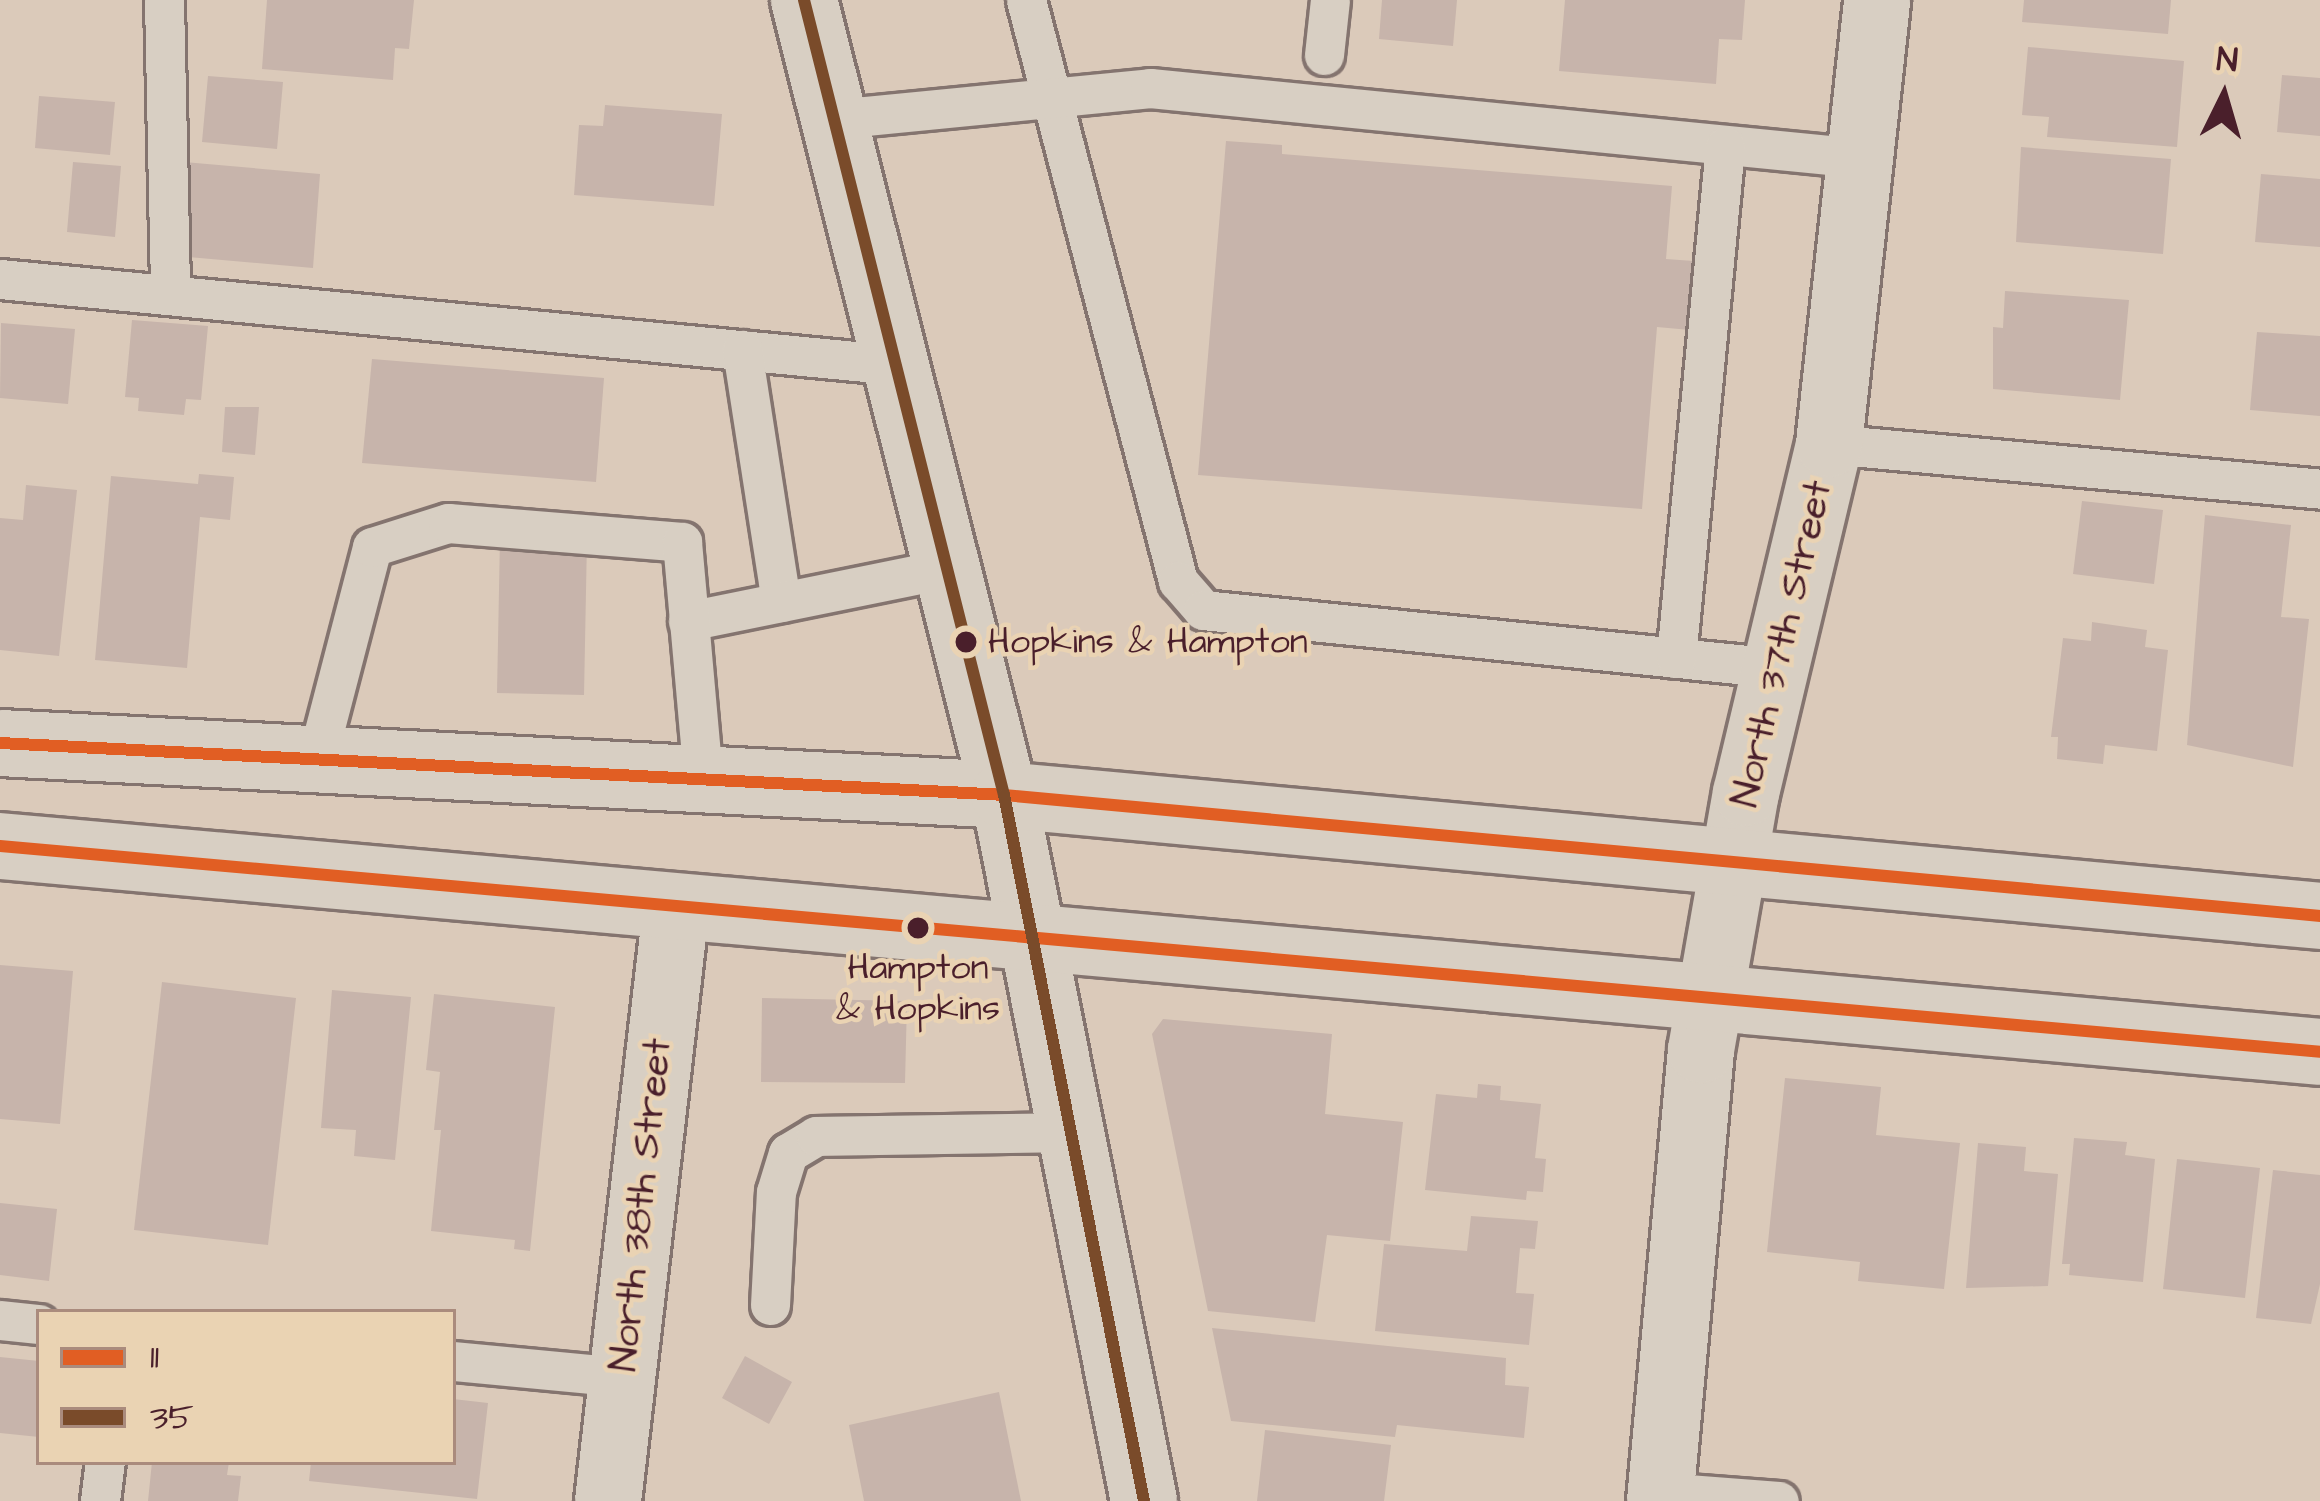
<!DOCTYPE html>
<style>
body{margin:0}
#map{position:relative;width:2320px;height:1501px;overflow:hidden;background:#dbcaba;font-family:"Architects Daughter",sans-serif}
div>[style]{position:absolute}
.building>*{inset:0;background:#c7b4ab}
.roads{filter:drop-shadow(3px 0 #84746f) drop-shadow(-3px 0 #84746f) drop-shadow(0 3px #84746f) drop-shadow(0 -3px #84746f)}
.service>*{height:39px;margin:-19.5px;padding:0 19.5px;transform-origin:19.5px;border-radius:19.5px;background:#d8cfc3}
.minor>*{height:66px;margin:-33px;padding:0 33px;transform-origin:33px;border-radius:33px;background:#d8cfc3}
.secondary>*{height:66px;margin:-33px;padding:0 33px;transform-origin:33px;border-radius:33px;background:#d8cfc3}
.bus-1>*{height:12px;margin:-6px;padding:0 6px;transform-origin:6px;border-radius:6px;background:#e15e23}
.bus-2>*{height:12px;margin:-6px;padding:0 6px;transform-origin:6px;border-radius:6px;background:#7a4b2a}
.dots>*{width:33px;height:33px;translate:-50% -50%;box-sizing:border-box;border:6px solid #ead3b3;border-radius:50%}
span{translate:-50% -50%;white-space:nowrap;text-align:center;line-height:1.15;-webkit-text-stroke:9px #ead3b3;paint-order:stroke}
.bus-label{font-size:36px;color:#4a1f2b}
.left{translate:0 -50%;text-align:left}
.street-label{font-size:39px;color:#4a1f2b}
.legend{position:absolute;left:36px;top:1309px;width:420px;height:156px;box-sizing:border-box;background:#ead3b3;border:3px solid #aa8b7d;margin:0;padding:15px 21px;list-style:none;font-size:36px;color:#4a1f2b}
.legend li{display:flex;align-items:center;gap:24px;height:60px}
.legend b{width:60px;border:3px solid #aa8b7d}
.north{position:absolute;left:2164px;top:36px;width:120px;height:120px;-webkit-text-stroke:9px #ead3b3;paint-order:stroke;rotate:5deg;font-size:33px;font-weight:700;line-height:48px;text-align:center;color:#4a1f2b}
.north::after{content:'';display:block;margin:auto;width:42px;height:54px;background:#4a1f2b;clip-path:polygon(50% 0,100% 100%,50% 72%,0 100%)}
</style>
<div id="map">
<div class="building">
<i style="clip-path:polygon(267px 0,414px 0,409px 49px,395px 48px,393px 80px,262px 69px)"></i>
<i style="clip-path:polygon(1382px 0,1457px 0,1453px 46px,1379px 39px)"></i>
<i style="clip-path:polygon(1565px 0,1745px 0,1742px 40px,1719px 39px,1716px 84px,1559px 71px)"></i>
<i style="clip-path:polygon(2024px 0,2171px 0,2168px 34px,2022px 22px)"></i>
<i style="clip-path:polygon(2028px 47px,2184px 61px,2177px 147px,2047px 137px,2049px 117px,2022px 115px)"></i>
<i style="clip-path:polygon(2282px 75px,2320px 78px,2320px 136px,2277px 132px)"></i>
<i style="clip-path:polygon(208px 76px,283px 82px,277px 149px,202px 142px)"></i>
<i style="clip-path:polygon(39px 96px,115px 102px,110px 155px,35px 148px)"></i>
<i style="clip-path:polygon(605px 105px,722px 114px,714px 206px,574px 195px,579px 125px,603px 126px)"></i>
<i style="clip-path:polygon(1226px 141px,1282px 145px,1282px 154px,1672px 186px,1666px 259px,1707px 262px,1701px 331px,1657px 327px,1642px 509px,1198px 475px)"></i>
<i style="clip-path:polygon(2021px 147px,2171px 159px,2163px 254px,2016px 242px)"></i>
<i style="clip-path:polygon(73px 162px,121px 166px,115px 237px,67px 232px)"></i>
<i style="clip-path:polygon(184px 162px,320px 174px,313px 268px,177px 256px)"></i>
<i style="clip-path:polygon(2261px 174px,2320px 179px,2320px 247px,2255px 242px)"></i>
<i style="clip-path:polygon(2005px 291px,2129px 300px,2120px 400px,1993px 389px,1993px 327px,2003px 328px)"></i>
<i style="clip-path:polygon(132px 320px,208px 326px,201px 400px,186px 399px,184px 415px,138px 411px,139px 398px,125px 397px)"></i>
<i style="clip-path:polygon(1px 323px,75px 329px,68px 404px,0 398px)"></i>
<i style="clip-path:polygon(2257px 332px,2320px 336px,2320px 416px,2250px 410px)"></i>
<i style="clip-path:polygon(372px 359px,604px 378px,596px 482px,362px 463px)"></i>
<i style="clip-path:polygon(225px 407px,259px 407px,255px 455px,222px 452px)"></i>
<i style="clip-path:polygon(199px 474px,234px 477px,230px 520px,200px 517px,187px 668px,95px 660px,111px 476px,198px 484px)"></i>
<i style="clip-path:polygon(26px 485px,77px 490px,59px 656px,0 650px,0 518px,23px 520px)"></i>
<i style="clip-path:polygon(2082px 501px,2163px 510px,2154px 584px,2073px 574px)"></i>
<i style="clip-path:polygon(2205px 515px,2291px 525px,2281px 617px,2309px 619px,2293px 767px,2187px 745px)"></i>
<i style="clip-path:polygon(500px 538px,587px 539px,584px 695px,497px 693px)"></i>
<i style="clip-path:polygon(2092px 622px,2147px 630px,2145px 647px,2168px 650px,2157px 751px,2105px 745px,2103px 764px,2057px 759px,2058px 737px,2051px 737px,2063px 638px,2091px 641px)"></i>
<i style="clip-path:polygon(0 965px,73px 971px,60px 1124px,0 1119px)"></i>
<i style="clip-path:polygon(162px 982px,296px 998px,268px 1245px,134px 1230px)"></i>
<i style="clip-path:polygon(332px 990px,411px 997px,395px 1160px,354px 1156px,356px 1130px,321px 1128px)"></i>
<i style="clip-path:polygon(434px 994px,555px 1007px,530px 1251px,514px 1249px,515px 1240px,431px 1231px,441px 1130px,434px 1130px,440px 1072px,426px 1070px)"></i>
<i style="clip-path:polygon(762px 998px,907px 1001px,905px 1083px,761px 1082px)"></i>
<i style="clip-path:polygon(1163px 1019px,1332px 1034px,1325px 1114px,1403px 1122px,1390px 1241px,1327px 1235px,1315px 1322px,1208px 1311px,1152px 1034px)"></i>
<i style="clip-path:polygon(1785px 1078px,1881px 1087px,1876px 1135px,1960px 1143px,1944px 1289px,1858px 1281px,1860px 1262px,1767px 1252px)"></i>
<i style="clip-path:polygon(1478px 1084px,1501px 1086px,1500px 1100px,1541px 1104px,1535px 1158px,1546px 1159px,1543px 1192px,1527px 1191px,1526px 1200px,1425px 1190px,1436px 1094px,1477px 1098px)"></i>
<i style="clip-path:polygon(2074px 1138px,2127px 1142px,2125px 1155px,2155px 1159px,2143px 1282px,2069px 1275px,2070px 1264px,2062px 1264px)"></i>
<i style="clip-path:polygon(1978px 1143px,2026px 1147px,2024px 1171px,2058px 1174px,2048px 1286px,1966px 1288px)"></i>
<i style="clip-path:polygon(2177px 1159px,2260px 1168px,2245px 1298px,2163px 1289px)"></i>
<i style="clip-path:polygon(2273px 1170px,2320px 1175px,2320px 1284px,2311px 1324px,2256px 1318px)"></i>
<i style="clip-path:polygon(0 1203px,57px 1209px,49px 1281px,0 1275px)"></i>
<i style="clip-path:polygon(1471px 1216px,1538px 1221px,1535px 1249px,1520px 1248px,1516px 1293px,1534px 1294px,1529px 1345px,1375px 1331px,1384px 1244px,1467px 1251px)"></i>
<i style="clip-path:polygon(1212px 1328px,1506px 1358px,1505px 1385px,1529px 1387px,1524px 1438px,1397px 1425px,1395px 1437px,1231px 1421px)"></i>
<i style="clip-path:polygon(745px 1356px,792px 1382px,769px 1424px,722px 1398px)"></i>
<i style="clip-path:polygon(0 1357px,39px 1361px,39px 1437px,0 1433px)"></i>
<i style="clip-path:polygon(999px 1392px,1021px 1501px,864px 1501px,849px 1425px)"></i>
<i style="clip-path:polygon(453px 1399px,488px 1403px,477px 1499px,309px 1481px,311px 1462px,453px 1462px)"></i>
<i style="clip-path:polygon(1265px 1430px,1391px 1445px,1384px 1501px,1257px 1501px)"></i>
<i style="clip-path:polygon(152px 1462px,229px 1462px,227px 1475px,241px 1476px,238px 1501px,148px 1501px)"></i>
</div>
<div class="roads">
<div class="service">
<i style="left:164px;top:0;width:295px;rotate:88.8deg"></i>
<i style="left:1026px;top:0;width:601px;rotate:75.34deg"></i>
<i style="left:1178px;top:581px;width:38px;rotate:49deg"></i>
<i style="left:1203px;top:610px;width:577px;rotate:5.77deg"></i>
<i style="left:1324px;top:55px;width:55px;rotate:-83.8deg"></i>
<i style="left:835px;top:119px;width:317px;rotate:-5.6deg"></i>
<i style="left:1150px;top:88px;width:713px;rotate:5.63deg"></i>
<i style="left:0;top:279px;width:901px;rotate:5.48deg"></i>
<i style="left:742px;top:350px;width:255px;rotate:81.2deg"></i>
<i style="left:1829px;top:444px;width:493px;rotate:5.2deg"></i>
<i style="left:688px;top:621px;width:265px;rotate:-11.5deg"></i>
<i style="left:1676px;top:658px;width:514px;rotate:-84.53deg"></i>
<i style="left:316px;top:762px;width:222px;rotate:-75.4deg"></i>
<i style="left:372px;top:547px;width:80px;rotate:-17.5deg"></i>
<i style="left:448px;top:523px;width:235px;rotate:4.6deg"></i>
<i style="left:682px;top:542px;width:238px;rotate:84.9deg"></i>
<i style="left:770px;top:1305px;width:113px;rotate:-87deg"></i>
<i style="left:776px;top:1192px;width:41px;rotate:-72.9deg"></i>
<i style="left:788px;top:1153px;width:33px;rotate:-31deg"></i>
<i style="left:816px;top:1136px;width:255px;rotate:-0.9deg"></i>
<i style="left:0;top:1320px;width:39px;rotate:6deg"></i>
<i style="left:453px;top:1361px;width:170px;rotate:5.4deg"></i>
<i style="left:1661px;top:1492px;width:118px;rotate:4.4deg"></i>
<i style="left:100px;top:1501px;width:39px;rotate:-83deg"></i>
</div>
<div class="minor">
<i style="left:608px;top:1501px;width:596px;rotate:-83.45deg"></i>
<i style="left:1660px;top:1501px;width:453px;rotate:-84.8deg"></i>
<i style="left:1701px;top:1050px;width:261px;rotate:-80.1deg"></i>
<i style="left:1746px;top:793px;width:359px;rotate:-76.6deg"></i>
<i style="left:1829px;top:444px;width:447px;rotate:-83.8deg"></i>
</div>
<div class="secondary">
<i style="left:804px;top:0;width:820px;rotate:75.88deg"></i>
<i style="left:1004px;top:795px;width:720px;rotate:78.78deg"></i>
<i style="left:0;top:743px;width:1005px;rotate:2.96deg"></i>
<i style="left:1004px;top:795px;width:1322px;rotate:5.25deg"></i>
<i style="left:0;top:846px;width:2329px;rotate:5.07deg"></i>
</div>
</div>
<div class="bus-1">
<i style="left:0;top:743px;width:1005px;rotate:2.96deg"></i>
<i style="left:1004px;top:795px;width:1322px;rotate:5.25deg"></i>
<i style="left:0;top:846px;width:2329px;rotate:5.07deg"></i>
</div>
<div class="bus-2">
<i style="left:804px;top:0;width:820px;rotate:75.88deg"></i>
<i style="left:1004px;top:795px;width:720px;rotate:78.78deg"></i>
</div>
<div class="dots">
<i style="left:966px;top:642px;background:#4a1f2b"></i>
<i style="left:918px;top:928px;background:#4a1f2b"></i>
</div>
<div class="bus-label">
<span class="left" style="left:988px;top:642px">Hopkins &amp; Hampton</span>
<span style="left:918px;top:988px">Hampton<br>&amp; Hopkins</span>
</div>
<div class="street-label">
<span style="left:1783px;top:644px;rotate:-77deg">North 37th Street</span>
<span style="left:642px;top:1205px;rotate:-84deg">North 38th Street</span>
</div>
<ul class="legend">
<li><b style="height:15px;background:#e15e23"></b>11</li>
<li><b style="height:15px;background:#7a4b2a"></b>35</li>
</ul>
<div class="north">N</div>
</div>
